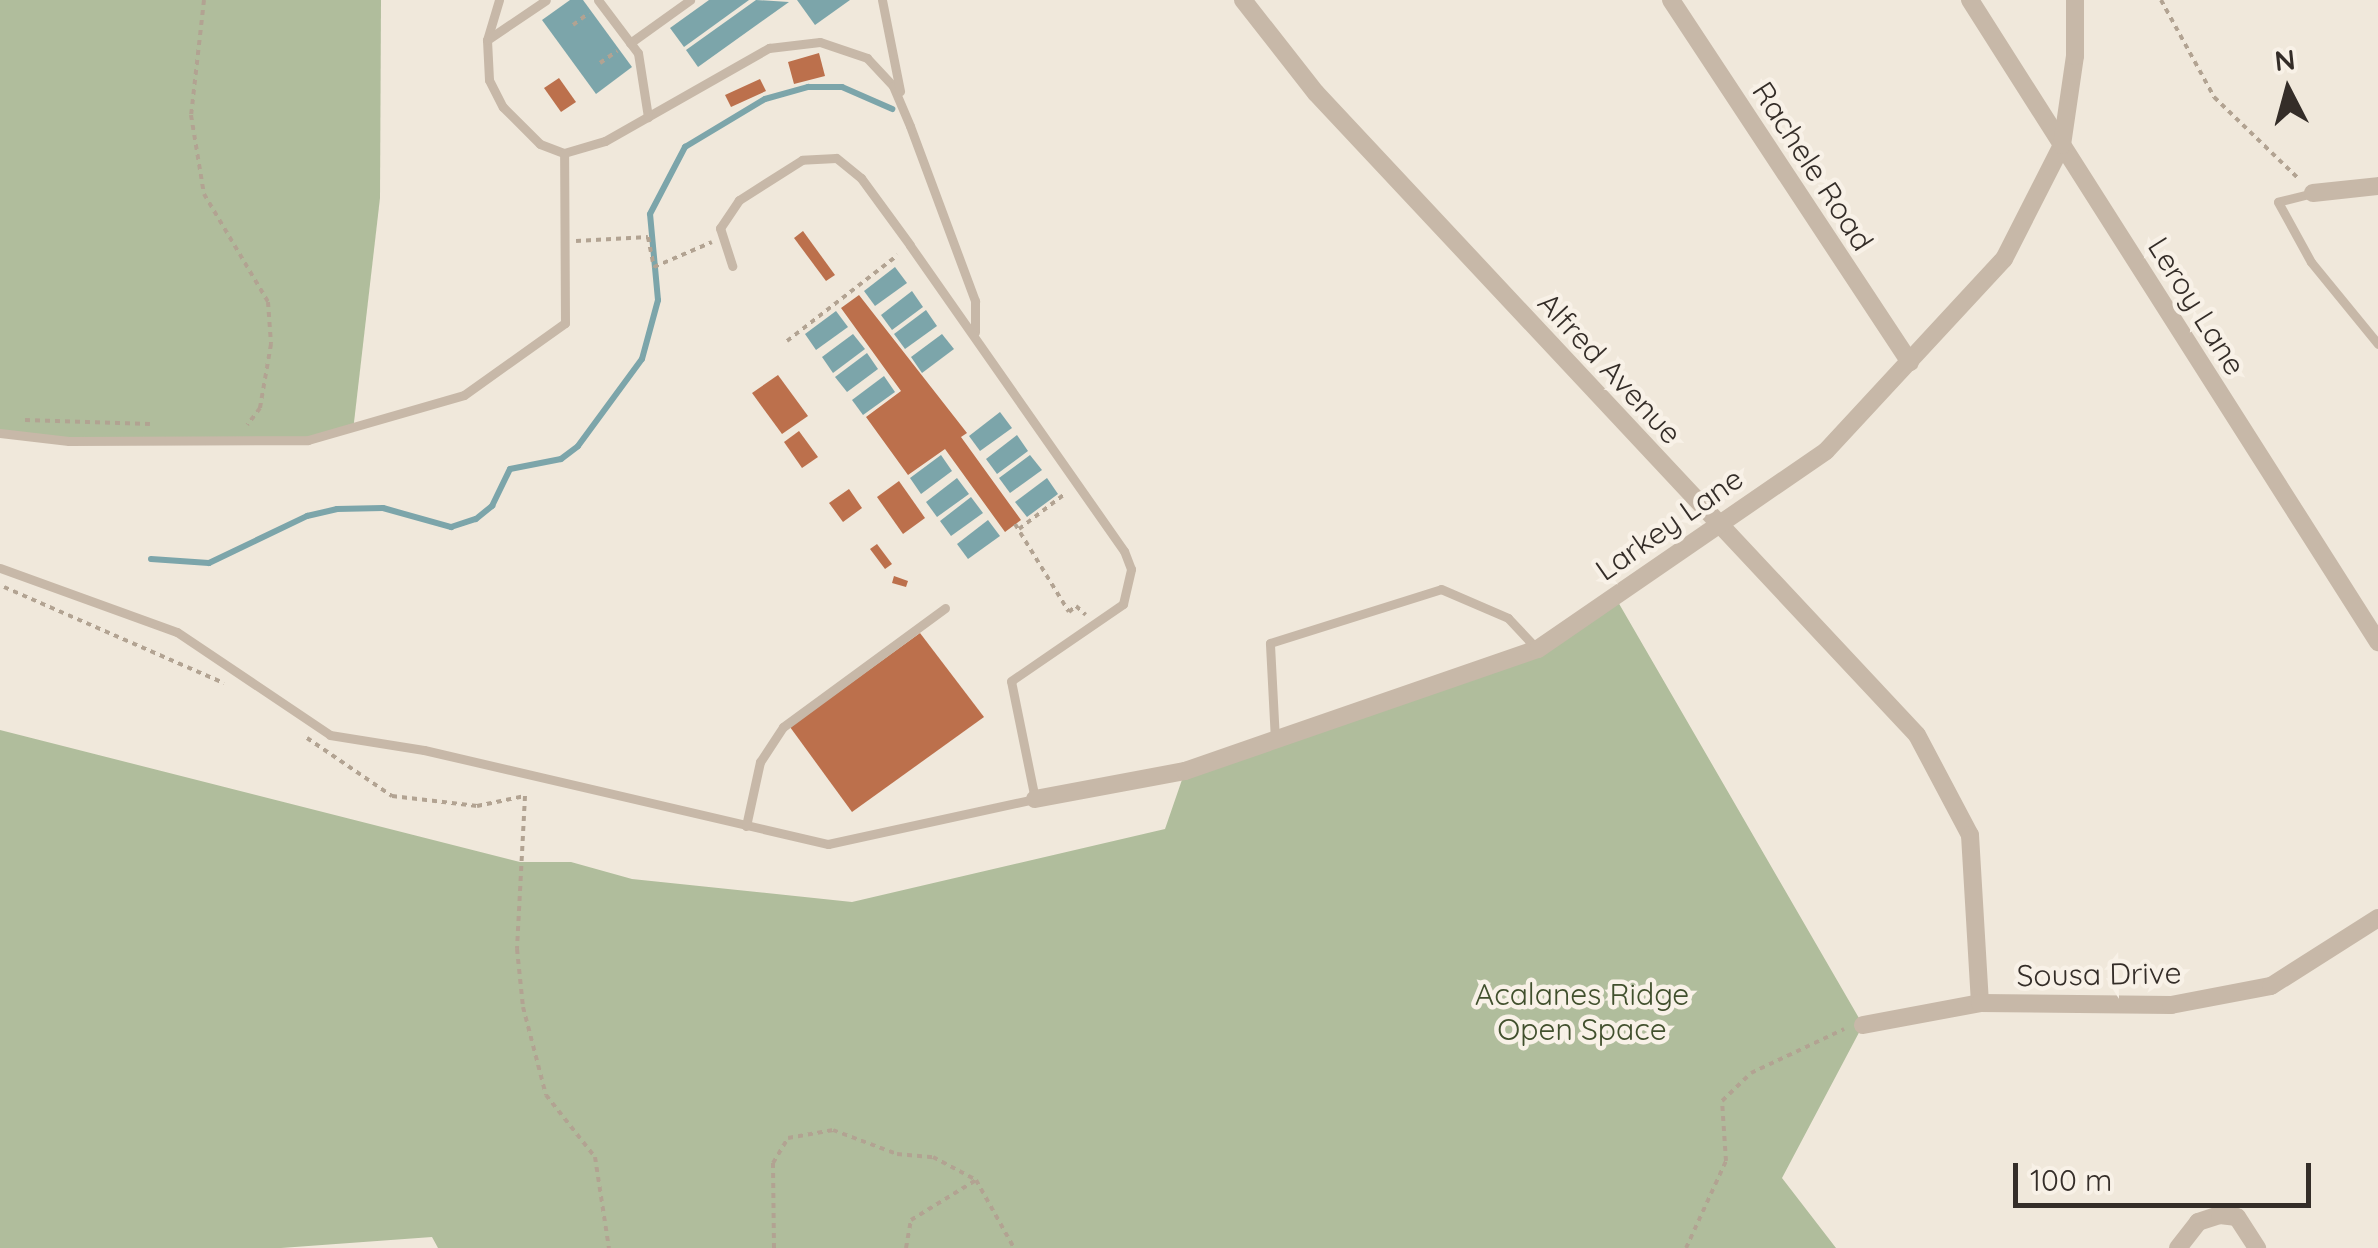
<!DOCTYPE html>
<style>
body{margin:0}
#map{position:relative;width:2378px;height:1248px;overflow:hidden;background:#f0e8db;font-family:Quicksand,sans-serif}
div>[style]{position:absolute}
.green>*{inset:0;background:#b0bd9c}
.water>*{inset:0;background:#7ca5aa}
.stream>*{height:6px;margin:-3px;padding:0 3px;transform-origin:3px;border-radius:3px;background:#7ca5aa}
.building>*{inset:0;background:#bc704c}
.path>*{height:4px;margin-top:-2px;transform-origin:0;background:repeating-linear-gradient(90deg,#b2a392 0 5px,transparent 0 10px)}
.service>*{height:9px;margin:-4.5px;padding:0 4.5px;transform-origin:4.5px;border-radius:4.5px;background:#c7b8a8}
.minor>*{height:18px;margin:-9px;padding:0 9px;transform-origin:9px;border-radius:9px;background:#c7b8a8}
span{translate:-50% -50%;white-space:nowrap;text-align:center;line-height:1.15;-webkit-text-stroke:9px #f8f1e7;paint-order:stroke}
.street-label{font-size:30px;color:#342d28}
.park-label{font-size:30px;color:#41502d}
.north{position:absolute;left:2238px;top:40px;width:100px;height:100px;-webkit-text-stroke:8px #f8f1e7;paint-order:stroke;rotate:354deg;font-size:28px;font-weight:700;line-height:40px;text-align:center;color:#342d28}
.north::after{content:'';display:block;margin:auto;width:35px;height:45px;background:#342d28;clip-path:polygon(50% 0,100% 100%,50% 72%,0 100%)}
.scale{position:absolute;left:2013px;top:1163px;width:298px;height:45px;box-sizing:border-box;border:5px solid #342d28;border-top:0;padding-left:12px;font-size:30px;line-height:35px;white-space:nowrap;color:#342d28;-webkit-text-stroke:8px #f8f1e7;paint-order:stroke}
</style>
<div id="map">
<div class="green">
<i style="clip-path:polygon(0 0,381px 0,380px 198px,353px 431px,308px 440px,69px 441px,0 433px)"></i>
<i style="clip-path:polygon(1614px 595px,1863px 1025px,1782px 1178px,1836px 1248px,438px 1248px,432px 1237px,281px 1248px,0 1248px,0 730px,520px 862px,571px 862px,632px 879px,852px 902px,1165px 829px,1185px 771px,1538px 649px)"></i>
</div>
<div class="water">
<i style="clip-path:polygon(570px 0,583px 0,632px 67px,596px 94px,542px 20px)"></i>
<i style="clip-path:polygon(709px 0,749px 0,684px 47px,670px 28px)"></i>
<i style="clip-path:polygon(756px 0,789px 2px,698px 67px,686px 50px)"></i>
<i style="clip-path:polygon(797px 0,850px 0,815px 25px)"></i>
<i style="clip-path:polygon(895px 267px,907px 283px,875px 306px,864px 291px)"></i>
<i style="clip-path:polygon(912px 291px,923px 307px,892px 330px,881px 315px)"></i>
<i style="clip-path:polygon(926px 310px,937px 326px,905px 349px,894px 334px)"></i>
<i style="clip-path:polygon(836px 311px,848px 327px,816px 350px,805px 334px)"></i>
<i style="clip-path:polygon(853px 334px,865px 349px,833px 373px,822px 357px)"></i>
<i style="clip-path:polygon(942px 334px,954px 349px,922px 373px,911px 357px)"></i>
<i style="clip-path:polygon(867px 353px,878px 369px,847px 392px,835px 377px)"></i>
<i style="clip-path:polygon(884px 376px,895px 392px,863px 415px,852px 400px)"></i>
<i style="clip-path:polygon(1000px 412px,1012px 428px,980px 451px,969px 436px)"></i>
<i style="clip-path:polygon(1017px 435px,1028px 451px,997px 474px,986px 459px)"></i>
<i style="clip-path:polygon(941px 455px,952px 471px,921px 494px,910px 478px)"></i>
<i style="clip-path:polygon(1030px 455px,1042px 470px,1010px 493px,999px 478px)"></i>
<i style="clip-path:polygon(957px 478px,969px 494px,937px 517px,926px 502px)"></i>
<i style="clip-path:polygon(1047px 478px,1058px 494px,1027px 517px,1015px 502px)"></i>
<i style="clip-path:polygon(971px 497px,983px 513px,951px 536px,940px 521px)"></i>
<i style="clip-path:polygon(988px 520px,1000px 536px,968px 559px,957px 544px)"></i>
</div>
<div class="stream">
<i style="left:151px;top:559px;width:58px;rotate:3.9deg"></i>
<i style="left:209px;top:563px;width:109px;rotate:-25.6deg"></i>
<i style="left:307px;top:516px;width:31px;rotate:-13deg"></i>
<i style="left:337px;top:509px;width:46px;rotate:-1.2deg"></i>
<i style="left:383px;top:508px;width:71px;rotate:15.6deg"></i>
<i style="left:451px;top:527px;width:26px;rotate:-18deg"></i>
<i style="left:476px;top:519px;width:21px;rotate:-39deg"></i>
<i style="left:492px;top:506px;width:41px;rotate:-64.1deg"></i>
<i style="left:510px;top:469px;width:52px;rotate:-11.1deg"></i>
<i style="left:561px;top:459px;width:21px;rotate:-37deg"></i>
<i style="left:578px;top:446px;width:108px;rotate:-53.7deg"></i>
<i style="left:642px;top:359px;width:61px;rotate:-74.8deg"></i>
<i style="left:658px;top:300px;width:86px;rotate:-95.3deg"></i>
<i style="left:650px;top:214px;width:76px;rotate:-62.4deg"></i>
<i style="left:685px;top:147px;width:93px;rotate:-31deg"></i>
<i style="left:765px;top:99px;width:45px;rotate:-15.6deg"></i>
<i style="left:808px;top:87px;width:34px"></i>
<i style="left:842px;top:87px;width:55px;rotate:23.7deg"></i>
</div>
<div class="building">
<i style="clip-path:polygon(819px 53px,825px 76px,794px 84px,788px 62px)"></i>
<i style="clip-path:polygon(559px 78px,576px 102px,561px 112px,544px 88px)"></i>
<i style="clip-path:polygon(760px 79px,766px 91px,731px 107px,725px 95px)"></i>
<i style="clip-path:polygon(803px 231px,835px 275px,826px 281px,794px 238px)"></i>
<i style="clip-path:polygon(859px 295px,967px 433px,961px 437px,1021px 520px,1005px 532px,945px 449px,908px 475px,866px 417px,901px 391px,841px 308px)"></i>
<i style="clip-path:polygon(778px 375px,808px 416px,782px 434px,752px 393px)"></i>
<i style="clip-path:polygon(799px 431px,818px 457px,802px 468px,784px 442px)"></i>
<i style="clip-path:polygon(899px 481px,925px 518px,903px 534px,877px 497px)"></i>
<i style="clip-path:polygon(849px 489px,862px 508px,843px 522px,829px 503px)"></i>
<i style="clip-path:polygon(877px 544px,892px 564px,885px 569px,870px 549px)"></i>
<i style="clip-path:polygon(894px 576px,908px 581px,906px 587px,892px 583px)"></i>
<i style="clip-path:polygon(920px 633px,984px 717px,852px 812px,790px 727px)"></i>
</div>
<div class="path">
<i style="left:204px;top:0;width:116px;rotate:96.4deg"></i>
<i style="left:191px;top:115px;width:80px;rotate:80.7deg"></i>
<i style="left:204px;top:194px;width:126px;rotate:59.3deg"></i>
<i style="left:268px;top:302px;width:42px;rotate:85.9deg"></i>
<i style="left:271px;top:344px;width:65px;rotate:99.8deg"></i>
<i style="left:260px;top:408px;width:21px;rotate:127deg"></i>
<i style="left:2161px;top:0;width:111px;rotate:61.3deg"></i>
<i style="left:2214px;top:97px;width:118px;rotate:44deg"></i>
<i style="left:573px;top:25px;width:20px;rotate:-37deg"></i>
<i style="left:600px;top:63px;width:21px;rotate:-35deg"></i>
<i style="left:576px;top:241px;width:72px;rotate:-3.2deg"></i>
<i style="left:648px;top:237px;width:31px;rotate:79deg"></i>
<i style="left:654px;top:267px;width:63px;rotate:-23.3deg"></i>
<i style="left:787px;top:341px;width:140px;rotate:-37.8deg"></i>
<i style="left:25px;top:420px;width:125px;rotate:1.8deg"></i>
<i style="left:1015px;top:524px;width:103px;rotate:58.5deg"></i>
<i style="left:1069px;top:612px;width:9px;rotate:-41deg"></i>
<i style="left:1076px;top:606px;width:13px;rotate:42deg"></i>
<i style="left:1019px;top:529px;width:59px;rotate:-37.5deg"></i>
<i style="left:4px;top:587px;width:240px;rotate:23.6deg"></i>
<i style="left:307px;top:738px;width:103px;rotate:34.3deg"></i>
<i style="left:392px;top:796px;width:86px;rotate:6.7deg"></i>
<i style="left:477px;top:806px;width:49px;rotate:-11.8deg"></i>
<i style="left:525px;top:796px;width:153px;rotate:93deg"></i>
<i style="left:517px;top:949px;width:58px;rotate:84.1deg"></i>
<i style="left:523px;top:1007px;width:91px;rotate:75.4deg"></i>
<i style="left:546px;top:1095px;width:79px;rotate:51.7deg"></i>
<i style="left:595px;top:1157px;width:92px;rotate:81.3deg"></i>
<i style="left:774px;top:1248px;width:85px;rotate:-90.7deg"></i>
<i style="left:773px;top:1163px;width:29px;rotate:-59deg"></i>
<i style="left:788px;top:1138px;width:46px;rotate:-10.1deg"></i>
<i style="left:833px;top:1130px;width:68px;rotate:20.6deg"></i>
<i style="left:897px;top:1154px;width:36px;rotate:5deg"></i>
<i style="left:933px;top:1157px;width:49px;rotate:28.1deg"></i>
<i style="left:976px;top:1180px;width:78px;rotate:60.8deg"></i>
<i style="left:906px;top:1248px;width:28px;rotate:-80deg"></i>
<i style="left:911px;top:1220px;width:76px;rotate:-31.6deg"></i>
<i style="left:1686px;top:1248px;width:96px;rotate:-65.3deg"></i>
<i style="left:1726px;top:1161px;width:60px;rotate:-93.8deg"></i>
<i style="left:1722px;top:1101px;width:40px;rotate:-44deg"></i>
<i style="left:1751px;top:1073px;width:103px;rotate:-25.3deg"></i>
</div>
<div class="service">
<i style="left:499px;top:0;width:42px;rotate:106.7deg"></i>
<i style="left:487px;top:40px;width:40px;rotate:87.1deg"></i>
<i style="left:489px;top:80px;width:30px;rotate:63deg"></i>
<i style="left:503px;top:107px;width:52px;rotate:45deg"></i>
<i style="left:540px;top:144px;width:26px;rotate:21deg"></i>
<i style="left:564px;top:153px;width:43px;rotate:-16.3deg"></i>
<i style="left:605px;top:141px;width:189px;rotate:-29.6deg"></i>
<i style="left:769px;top:48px;width:51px;rotate:-6.7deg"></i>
<i style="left:820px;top:42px;width:50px;rotate:18.8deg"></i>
<i style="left:867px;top:58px;width:38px;rotate:47deg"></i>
<i style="left:893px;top:86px;width:43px;rotate:67deg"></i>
<i style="left:910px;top:126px;width:187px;rotate:69.6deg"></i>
<i style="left:975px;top:301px;width:31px;rotate:90deg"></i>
<i style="left:598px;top:0;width:66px;rotate:53deg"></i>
<i style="left:638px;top:53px;width:65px;rotate:81.1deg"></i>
<i style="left:882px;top:0;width:93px;rotate:78.8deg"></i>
<i style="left:487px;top:40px;width:71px;rotate:-34.1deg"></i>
<i style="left:630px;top:43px;width:74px;rotate:-35.6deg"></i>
<i style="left:2313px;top:193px;width:36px;rotate:166deg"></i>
<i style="left:2278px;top:202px;width:68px;rotate:61.2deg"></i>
<i style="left:2311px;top:262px;width:106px;rotate:50.7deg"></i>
<i style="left:0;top:433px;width:69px;rotate:6.6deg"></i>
<i style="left:69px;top:441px;width:239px;rotate:-0.2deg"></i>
<i style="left:308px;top:440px;width:162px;rotate:-16.1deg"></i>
<i style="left:464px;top:395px;width:124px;rotate:-35.5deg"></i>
<i style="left:565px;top:323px;width:170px;rotate:-90.3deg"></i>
<i style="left:0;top:568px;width:188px;rotate:19.9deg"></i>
<i style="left:177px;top:632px;width:184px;rotate:33.9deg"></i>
<i style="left:330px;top:735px;width:95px;rotate:9.1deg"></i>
<i style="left:424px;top:750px;width:415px;rotate:13.1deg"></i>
<i style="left:828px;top:844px;width:212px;rotate:-12.3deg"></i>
<i style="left:1035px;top:799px;width:120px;rotate:-101.5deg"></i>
<i style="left:1011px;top:681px;width:136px;rotate:-34.5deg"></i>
<i style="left:1123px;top:604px;width:36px;rotate:-77deg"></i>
<i style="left:1131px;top:569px;width:19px;rotate:-111deg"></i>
<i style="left:1124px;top:551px;width:373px;rotate:-125deg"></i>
<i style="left:910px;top:245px;width:83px;rotate:-126.2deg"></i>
<i style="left:861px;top:178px;width:32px;rotate:-141deg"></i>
<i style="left:836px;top:158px;width:34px;rotate:177deg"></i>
<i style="left:802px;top:160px;width:75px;rotate:147.6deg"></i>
<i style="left:739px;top:200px;width:34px;rotate:124deg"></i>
<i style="left:720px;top:228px;width:40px;rotate:72deg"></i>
<i style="left:1275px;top:740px;width:97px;rotate:-93deg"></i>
<i style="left:1270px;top:643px;width:179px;rotate:-17.5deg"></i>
<i style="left:1441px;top:589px;width:73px;rotate:23.4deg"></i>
<i style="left:1508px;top:618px;width:42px;rotate:46.9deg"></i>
<i style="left:746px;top:826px;width:66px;rotate:-77.7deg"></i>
<i style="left:760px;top:762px;width:42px;rotate:-56.7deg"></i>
<i style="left:783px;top:727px;width:201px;rotate:-36.3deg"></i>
</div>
<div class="minor">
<i style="left:1243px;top:0;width:118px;rotate:51.9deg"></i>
<i style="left:1316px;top:93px;width:879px;rotate:46.89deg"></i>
<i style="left:1917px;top:735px;width:113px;rotate:62.1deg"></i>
<i style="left:1970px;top:835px;width:168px;rotate:86.6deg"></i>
<i style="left:1671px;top:0;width:434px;rotate:56.6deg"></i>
<i style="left:1970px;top:0;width:761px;rotate:57.56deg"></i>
<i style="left:2313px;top:193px;width:65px;rotate:-6.1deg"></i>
<i style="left:1035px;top:799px;width:153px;rotate:-10.6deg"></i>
<i style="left:1185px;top:771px;width:373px;rotate:-19.1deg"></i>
<i style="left:1538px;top:649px;width:349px;rotate:-34.5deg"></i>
<i style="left:1826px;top:451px;width:262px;rotate:-47.2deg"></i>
<i style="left:2004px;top:259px;width:128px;rotate:-63deg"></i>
<i style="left:2062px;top:145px;width:90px;rotate:-81.7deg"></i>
<i style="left:2075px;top:56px;width:56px;rotate:-90deg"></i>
<i style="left:1863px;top:1025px;width:119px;rotate:-10.6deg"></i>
<i style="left:1980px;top:1003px;width:191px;rotate:0.6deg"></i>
<i style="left:2171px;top:1005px;width:102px;rotate:-10.8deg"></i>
<i style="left:2271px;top:986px;width:127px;rotate:-32.4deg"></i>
<i style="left:2178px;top:1248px;width:33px;rotate:-52deg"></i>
<i style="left:2198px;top:1222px;width:23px;rotate:-18deg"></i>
<i style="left:2220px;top:1215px;width:17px;rotate:7deg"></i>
<i style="left:2237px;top:1217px;width:37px;rotate:57deg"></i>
</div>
<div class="street-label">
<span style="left:1813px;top:166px;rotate:57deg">Rachele Road</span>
<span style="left:2197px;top:306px;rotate:58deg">Leroy Lane</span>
<span style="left:1610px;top:368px;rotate:47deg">Alfred Avenue</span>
<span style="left:1669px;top:524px;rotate:-35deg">Larkey Lane</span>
<span style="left:2099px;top:974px;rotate:-1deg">Sousa Drive</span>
</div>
<div class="park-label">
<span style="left:1582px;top:1011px">Acalanes Ridge<br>Open Space</span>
</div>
<div class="north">N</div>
<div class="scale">100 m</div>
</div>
